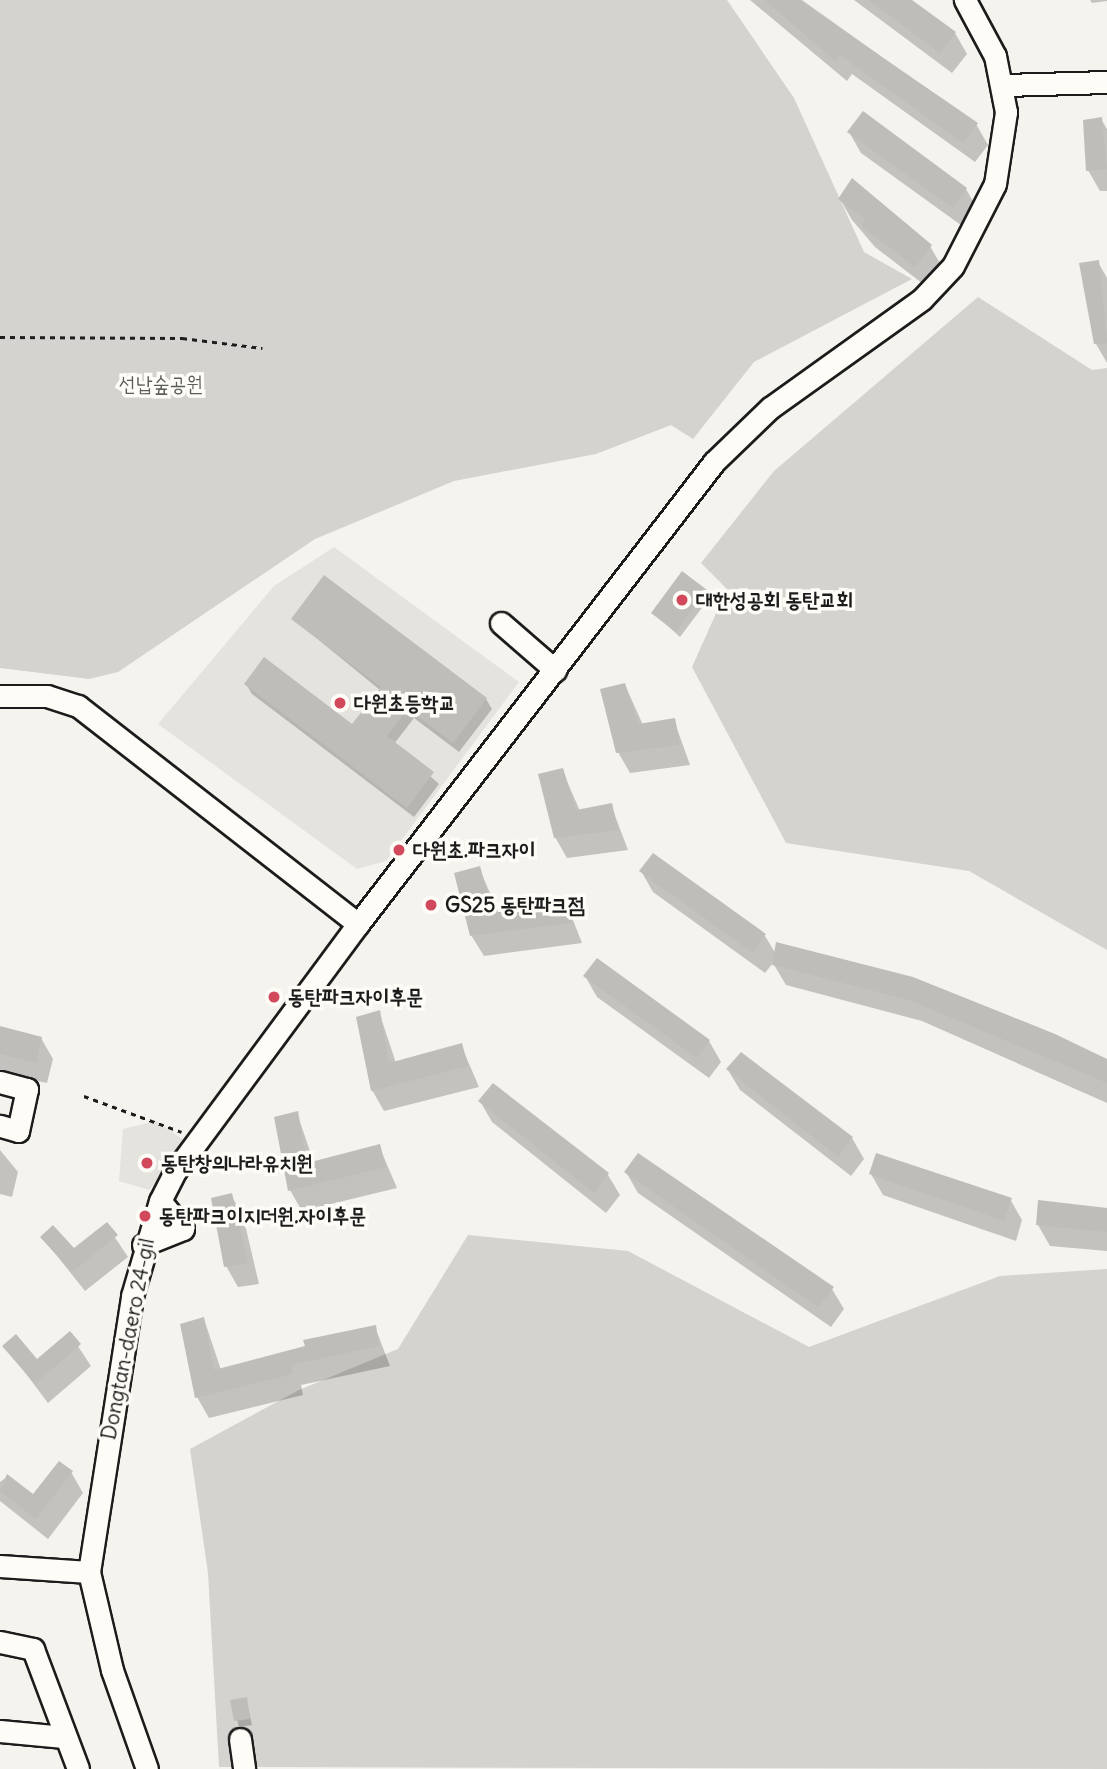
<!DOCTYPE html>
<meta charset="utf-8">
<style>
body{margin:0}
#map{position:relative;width:1107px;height:1769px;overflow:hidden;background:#f4f3ee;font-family:Delius,"Poor Story",sans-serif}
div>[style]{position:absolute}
.built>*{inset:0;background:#e4e3de}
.green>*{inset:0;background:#d4d3cf}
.shadow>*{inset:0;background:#0003}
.building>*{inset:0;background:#bebdba}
.path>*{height:2.5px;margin-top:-1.25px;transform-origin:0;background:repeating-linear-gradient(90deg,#1c1c1c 0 5px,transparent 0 10px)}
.roads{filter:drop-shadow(2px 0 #1c1c1c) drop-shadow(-2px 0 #1c1c1c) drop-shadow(0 2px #1c1c1c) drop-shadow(0 -2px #1c1c1c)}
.minor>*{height:21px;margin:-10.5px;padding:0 10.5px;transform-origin:10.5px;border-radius:10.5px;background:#fdfcf7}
.dots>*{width:19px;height:19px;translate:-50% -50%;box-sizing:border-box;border:4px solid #fdfcf7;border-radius:50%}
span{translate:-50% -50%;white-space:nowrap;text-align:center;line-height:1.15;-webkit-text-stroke:7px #fdfcf7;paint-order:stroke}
.park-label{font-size:21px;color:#5c5c5b}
.poi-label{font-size:21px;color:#1c1c1c;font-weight:700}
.left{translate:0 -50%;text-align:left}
.street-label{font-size:21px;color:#1c1c1c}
</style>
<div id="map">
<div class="built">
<i style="clip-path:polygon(334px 547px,519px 682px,386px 861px,357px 869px,158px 724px,274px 586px)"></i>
<i style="clip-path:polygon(156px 1121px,191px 1145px,149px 1190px,119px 1181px,123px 1129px)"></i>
</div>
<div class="green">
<i style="clip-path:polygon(0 0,727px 0,794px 98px,864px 252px,912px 279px,754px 362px,693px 439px,671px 425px,596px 454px,454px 481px,315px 539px,118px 672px,89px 679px,0 668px)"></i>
<i style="clip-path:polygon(978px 297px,1092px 370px,1107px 368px,1107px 950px,969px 871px,786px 843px,692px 667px,727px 589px,701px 563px,774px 471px)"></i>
<i style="clip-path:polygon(468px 1235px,628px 1251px,809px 1347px,1000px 1276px,1107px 1269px,1107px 1769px,219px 1767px,208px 1573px,190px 1449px,299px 1390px,398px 1349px)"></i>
</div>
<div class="shadow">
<i style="clip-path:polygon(750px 0,802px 0,976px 124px,988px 145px,975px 162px,852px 74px,847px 81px)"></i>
<i style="clip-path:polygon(854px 0,909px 0,955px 33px,967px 54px,952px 73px)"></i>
<i style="clip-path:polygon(1090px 0,1107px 0,1107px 1px,1092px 3px)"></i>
<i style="clip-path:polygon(1101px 119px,1107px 129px,1107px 191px,1100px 191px,1088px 170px)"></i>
<i style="clip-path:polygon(849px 132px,966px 189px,978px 210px,965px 228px,861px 153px)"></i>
<i style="clip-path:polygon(853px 181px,930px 246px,942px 267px,927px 287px,875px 247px,852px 220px,840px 199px)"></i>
<i style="clip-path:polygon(1098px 262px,1107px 278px,1107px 363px,1096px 344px)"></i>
<i style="clip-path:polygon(706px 591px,710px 597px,680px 637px,653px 613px)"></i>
<i style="clip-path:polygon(293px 619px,486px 699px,492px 709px,459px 752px,414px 718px,394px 744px,439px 784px,414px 817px,252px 694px,246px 684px,353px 727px,380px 690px)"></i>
<i style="clip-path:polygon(625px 685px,643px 725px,674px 720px,690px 765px,630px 773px,618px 752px)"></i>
<i style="clip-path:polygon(562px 770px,580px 811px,611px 805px,628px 850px,567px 858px,555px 837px)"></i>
<i style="clip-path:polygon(653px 856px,765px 936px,776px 954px,1107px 1060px,1107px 1103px,922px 1021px,786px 985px,773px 963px,765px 973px,653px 892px,641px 871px)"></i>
<i style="clip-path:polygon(479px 868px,497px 909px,565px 900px,582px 943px,484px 956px,471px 935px)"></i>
<i style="clip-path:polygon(585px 976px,709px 1041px,721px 1062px,709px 1078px,597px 997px)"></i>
<i style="clip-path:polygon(379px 1012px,396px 1063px,461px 1045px,479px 1087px,384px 1111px,372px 1090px)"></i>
<i style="clip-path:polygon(0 1028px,41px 1038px,53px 1059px,47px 1083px,0 1073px)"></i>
<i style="clip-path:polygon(728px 1070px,852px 1138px,864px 1159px,851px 1176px,740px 1090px)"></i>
<i style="clip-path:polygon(480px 1101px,608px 1175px,620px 1195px,606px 1213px,492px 1122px)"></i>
<i style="clip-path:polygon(297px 1113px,314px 1163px,379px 1146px,397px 1188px,302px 1211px,290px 1190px)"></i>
<i style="clip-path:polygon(0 1150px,18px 1172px,12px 1197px,0 1194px)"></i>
<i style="clip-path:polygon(626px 1172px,832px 1289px,844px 1309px,831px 1327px,638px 1193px)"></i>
<i style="clip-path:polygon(871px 1174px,1010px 1199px,1022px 1220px,1016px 1241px,883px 1195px)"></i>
<i style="clip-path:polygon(231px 1195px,243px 1216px,259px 1284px,238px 1287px,226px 1266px)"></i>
<i style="clip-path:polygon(1107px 1210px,1107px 1251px,1050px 1246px,1038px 1225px)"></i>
<i style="clip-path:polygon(106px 1224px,128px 1257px,85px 1291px,42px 1237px,74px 1250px)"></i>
<i style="clip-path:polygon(204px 1319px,221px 1370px,375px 1327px,390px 1366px,301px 1385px,303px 1395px,209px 1418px,197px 1397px)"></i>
<i style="clip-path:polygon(70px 1334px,91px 1366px,48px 1403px,5px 1346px,37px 1362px)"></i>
<i style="clip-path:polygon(71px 1472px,83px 1493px,48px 1539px,0 1501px,0 1482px,8px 1476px,33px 1497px)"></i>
<i style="clip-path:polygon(246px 1699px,252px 1725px,239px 1727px,232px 1701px)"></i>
</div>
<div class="building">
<i style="clip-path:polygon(765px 0,799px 0,978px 123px,963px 143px,840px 55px,835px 61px)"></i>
<i style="clip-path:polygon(868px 0,912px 0,956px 32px,940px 53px)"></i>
<i style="clip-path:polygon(863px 111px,967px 188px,953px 208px,847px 132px)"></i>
<i style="clip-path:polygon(1102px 117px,1107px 169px,1086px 171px,1083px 120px)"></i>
<i style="clip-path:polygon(852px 178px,932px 245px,915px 267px,861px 226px,866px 220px,838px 199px)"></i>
<i style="clip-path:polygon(1099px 260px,1107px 343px,1094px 344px,1079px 263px)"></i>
<i style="clip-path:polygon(682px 571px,707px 590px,676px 632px,651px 613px)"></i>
<i style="clip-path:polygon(324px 575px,487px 698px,453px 743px,408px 709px,387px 736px,434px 772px,407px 808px,244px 684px,264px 657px,352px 724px,381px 687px,291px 619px)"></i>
<i style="clip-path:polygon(625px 683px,638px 724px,675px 718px,680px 745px,616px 753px,600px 689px)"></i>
<i style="clip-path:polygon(563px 768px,576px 810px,612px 803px,618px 830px,554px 838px,538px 774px)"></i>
<i style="clip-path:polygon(653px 853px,766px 934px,753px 953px,639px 871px)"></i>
<i style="clip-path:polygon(480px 866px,492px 908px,566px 898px,571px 923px,470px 936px,454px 873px)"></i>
<i style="clip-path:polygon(776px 942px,913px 977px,1055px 1034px,1107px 1059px,1107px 1083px,909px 1000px,772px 965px)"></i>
<i style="clip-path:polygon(597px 958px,710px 1040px,697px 1058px,583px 976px)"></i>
<i style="clip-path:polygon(380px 1010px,389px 1063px,462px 1043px,468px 1066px,371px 1091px,356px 1017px)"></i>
<i style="clip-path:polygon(0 1026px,42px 1037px,36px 1063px,0 1054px)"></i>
<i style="clip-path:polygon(741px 1052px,853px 1137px,838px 1157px,726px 1069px)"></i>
<i style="clip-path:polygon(493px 1083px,609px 1173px,594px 1193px,478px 1101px)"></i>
<i style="clip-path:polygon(298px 1111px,307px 1163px,380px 1144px,386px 1167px,288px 1191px,274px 1117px)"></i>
<i style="clip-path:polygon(638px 1153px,834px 1287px,818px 1307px,624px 1172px)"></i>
<i style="clip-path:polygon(876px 1153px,1012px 1198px,1004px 1221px,869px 1174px)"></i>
<i style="clip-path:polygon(232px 1193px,248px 1263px,224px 1267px,211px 1198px)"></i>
<i style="clip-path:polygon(1038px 1200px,1107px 1208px,1107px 1232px,1036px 1225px)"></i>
<i style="clip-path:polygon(107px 1222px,118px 1235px,72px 1272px,40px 1237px,53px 1225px,74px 1248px)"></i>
<i style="clip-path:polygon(204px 1317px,214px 1370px,305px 1346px,303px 1340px,376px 1325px,379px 1346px,291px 1365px,293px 1374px,195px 1398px,180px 1324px)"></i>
<i style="clip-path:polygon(70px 1331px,81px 1344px,35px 1384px,2px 1346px,16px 1334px,37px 1359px)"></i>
<i style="clip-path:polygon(59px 1461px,73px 1471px,36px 1519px,0 1491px,7px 1474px,33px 1494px)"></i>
<i style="clip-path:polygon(247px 1697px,250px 1719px,234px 1721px,230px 1700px)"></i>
</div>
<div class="path">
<i style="left:0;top:337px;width:182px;rotate:0.3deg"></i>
<i style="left:182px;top:338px;width:81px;rotate:7.1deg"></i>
<i style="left:84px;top:1096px;width:104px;rotate:20.2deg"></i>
</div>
<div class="roads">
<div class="minor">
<i style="left:1005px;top:85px;width:102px;rotate:-1.7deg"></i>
<i style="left:501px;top:623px;width:72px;rotate:41deg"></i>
<i style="left:0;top:696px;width:47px"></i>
<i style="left:47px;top:696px;width:33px;rotate:18deg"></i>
<i style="left:78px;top:706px;width:355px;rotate:37.9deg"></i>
<i style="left:0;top:1082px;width:28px;rotate:15deg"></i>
<i style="left:27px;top:1089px;width:43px;rotate:102.1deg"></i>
<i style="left:18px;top:1131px;width:19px;rotate:-164deg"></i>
<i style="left:143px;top:1245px;width:43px;rotate:-21.8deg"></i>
<i style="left:183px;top:1229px;width:36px;rotate:-129deg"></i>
<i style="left:0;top:1566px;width:89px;rotate:3.9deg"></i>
<i style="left:0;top:1642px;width:34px;rotate:12deg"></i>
<i style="left:33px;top:1649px;width:128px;rotate:69.4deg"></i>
<i style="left:0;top:1731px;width:64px;rotate:5.4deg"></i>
<i style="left:240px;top:1739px;width:30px;rotate:82deg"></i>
<i style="left:147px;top:1769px;width:105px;rotate:-109.5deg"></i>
<i style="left:112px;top:1670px;width:101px;rotate:-103.2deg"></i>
<i style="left:89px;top:1572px;width:279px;rotate:-81.1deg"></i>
<i style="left:132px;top:1296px;width:99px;rotate:-73.6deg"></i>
<i style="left:160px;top:1201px;width:35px;rotate:-63deg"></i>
<i style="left:176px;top:1170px;width:306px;rotate:-53.5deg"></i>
<i style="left:358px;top:924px;width:583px;rotate:-52.38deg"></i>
<i style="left:714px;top:462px;width:78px;rotate:-44deg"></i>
<i style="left:770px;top:408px;width:187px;rotate:-35.6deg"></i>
<i style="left:922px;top:299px;width:45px;rotate:-46.8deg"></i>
<i style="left:953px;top:266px;width:92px;rotate:-62.9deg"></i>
<i style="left:995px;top:184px;width:73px;rotate:-81.3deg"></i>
<i style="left:1006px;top:112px;width:57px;rotate:-101.1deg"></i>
<i style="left:995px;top:56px;width:64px;rotate:-118.2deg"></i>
</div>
</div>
<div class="dots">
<i style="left:682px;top:600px;background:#d1495b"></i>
<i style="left:340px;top:703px;background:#d1495b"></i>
<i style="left:399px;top:850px;background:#d1495b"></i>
<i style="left:431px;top:905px;background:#d1495b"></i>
<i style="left:274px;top:997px;background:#d1495b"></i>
<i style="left:147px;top:1163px;background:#d1495b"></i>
<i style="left:145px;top:1216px;background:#d1495b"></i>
</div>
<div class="park-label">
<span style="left:161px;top:384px">선납숲공원</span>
</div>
<div class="poi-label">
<span class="left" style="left:696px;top:600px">대한성공회 동탄교회</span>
<span class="left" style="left:354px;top:703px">다원초등학교</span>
<span class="left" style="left:413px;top:850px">다원초.파크자이</span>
<span class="left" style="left:445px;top:905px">GS25 동탄파크점</span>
<span class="left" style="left:288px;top:997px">동탄파크자이후문</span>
<span class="left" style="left:161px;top:1163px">동탄창의나라유치원</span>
<span class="left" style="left:159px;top:1216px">동탄파크이지더원.자이후문</span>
</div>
<div class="street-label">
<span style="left:128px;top:1339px;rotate:-79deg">Dongtan-daero 24-gil</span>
</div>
</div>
